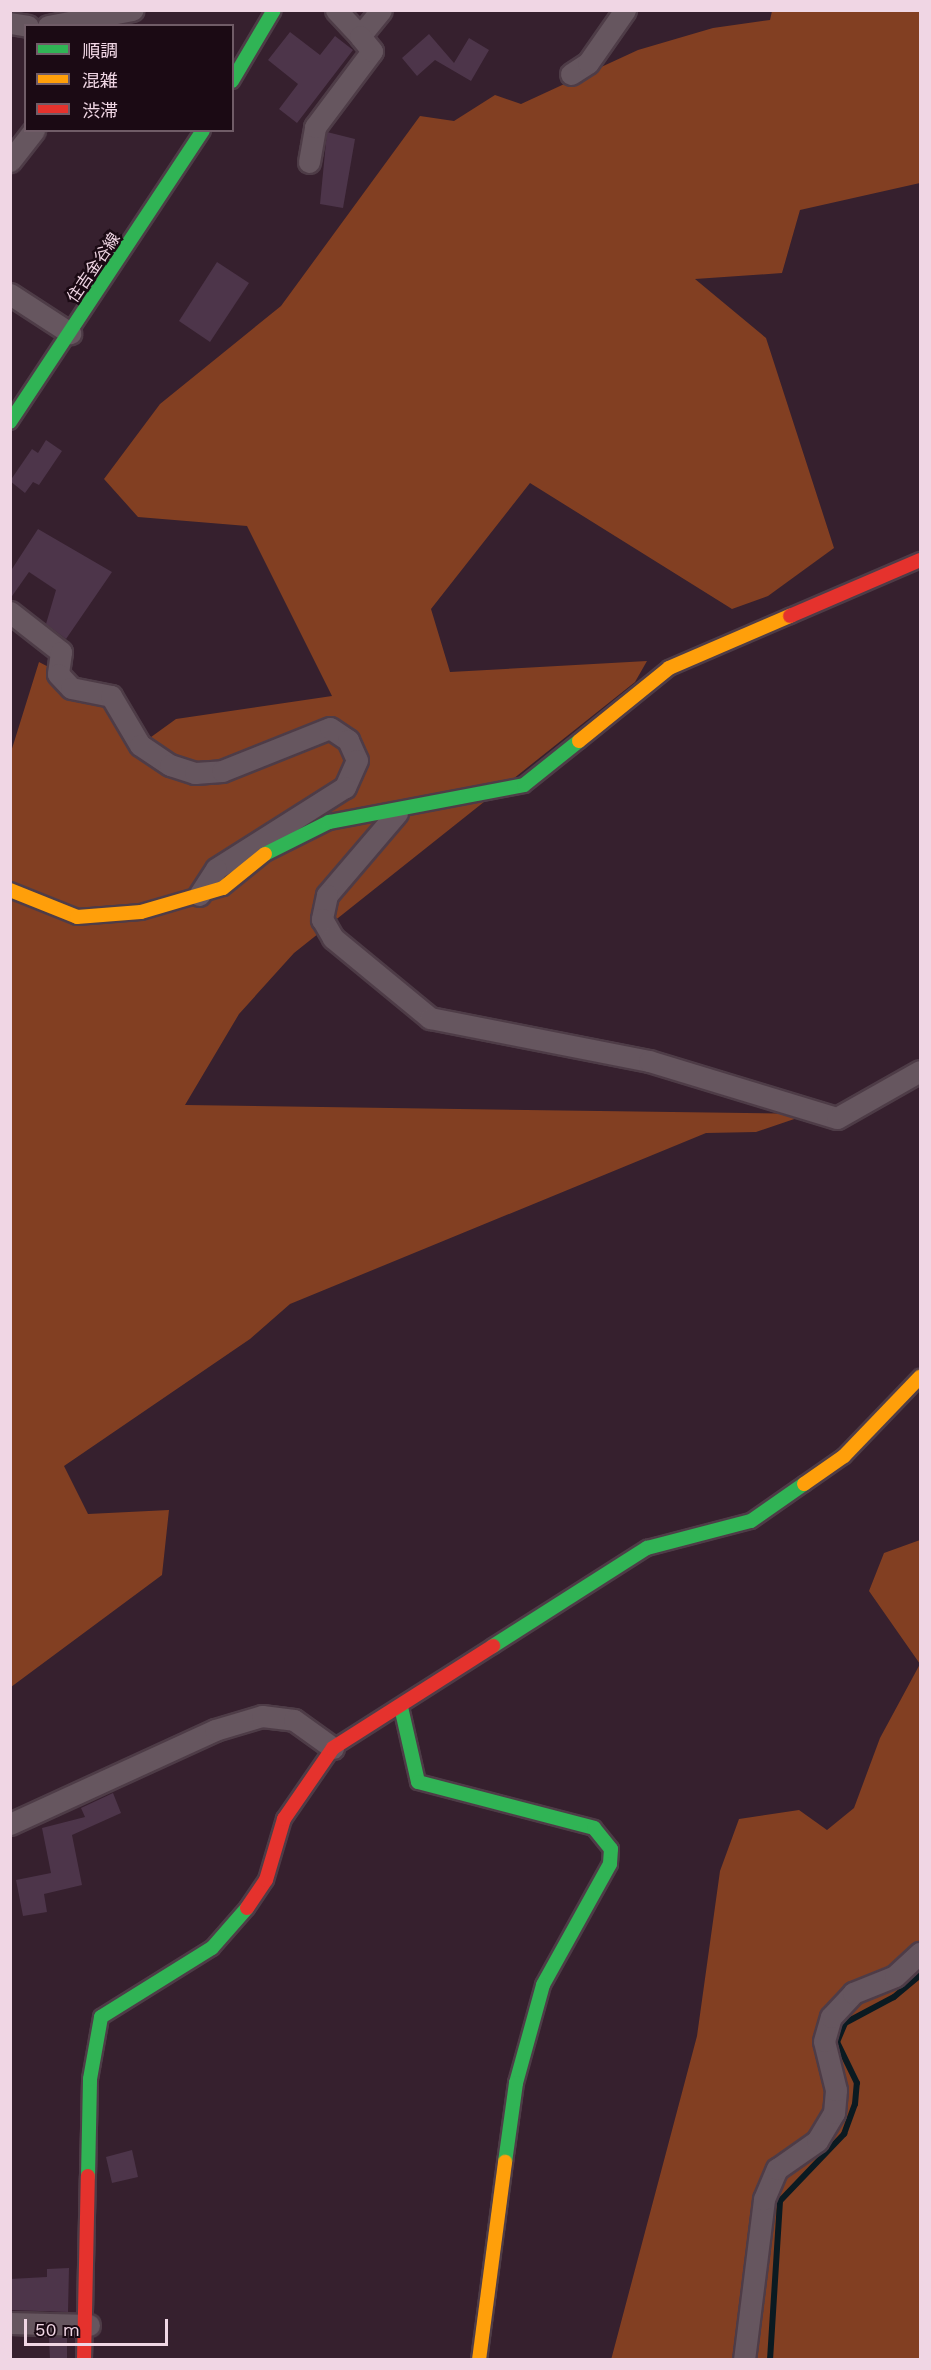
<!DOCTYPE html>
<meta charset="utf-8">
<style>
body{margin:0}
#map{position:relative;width:931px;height:2370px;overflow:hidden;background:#36202e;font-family:"Work Sans","Noto Sans JP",sans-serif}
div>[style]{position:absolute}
.forest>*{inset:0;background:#823f22}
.stream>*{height:6px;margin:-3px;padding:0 3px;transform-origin:3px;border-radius:3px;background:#0b1a21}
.building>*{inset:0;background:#4d354a}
.roads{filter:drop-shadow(2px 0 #4e3c47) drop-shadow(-2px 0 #4e3c47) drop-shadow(0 2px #4e3c47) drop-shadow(0 -2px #4e3c47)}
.street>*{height:21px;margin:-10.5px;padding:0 10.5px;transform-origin:10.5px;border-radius:10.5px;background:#66565f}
.fast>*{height:14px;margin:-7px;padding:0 7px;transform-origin:7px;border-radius:7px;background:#30b455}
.slow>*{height:14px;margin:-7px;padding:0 7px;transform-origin:7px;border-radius:7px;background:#ff9f0a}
.jam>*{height:14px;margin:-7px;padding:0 7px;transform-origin:7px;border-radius:7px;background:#e5322d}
span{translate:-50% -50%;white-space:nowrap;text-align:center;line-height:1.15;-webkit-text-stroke:5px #1b0a14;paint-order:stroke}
.street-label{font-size:16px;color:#f0d6e4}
.frame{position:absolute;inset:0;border:12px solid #f0d6e4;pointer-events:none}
.legend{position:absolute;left:24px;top:24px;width:210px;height:108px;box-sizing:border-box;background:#1b0a14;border:2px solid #705c67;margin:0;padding:8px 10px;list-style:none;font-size:18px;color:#f0d6e4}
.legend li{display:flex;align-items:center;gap:12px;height:30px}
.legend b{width:30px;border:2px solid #705c67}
.scale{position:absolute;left:24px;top:2319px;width:144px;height:27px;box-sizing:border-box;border:3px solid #f0d6e4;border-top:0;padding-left:8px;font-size:18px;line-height:21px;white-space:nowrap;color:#f0d6e4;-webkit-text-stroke:4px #1b0a14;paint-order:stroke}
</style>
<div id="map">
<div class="forest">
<i style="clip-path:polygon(772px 11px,920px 11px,920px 183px,800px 210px,782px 273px,695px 279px,766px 338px,834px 548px,768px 596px,732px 609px,530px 483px,431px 609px,450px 672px,647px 661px,635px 682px,294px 953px,239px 1014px,185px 1105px,809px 1114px,756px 1132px,706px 1133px,290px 1304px,250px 1339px,64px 1466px,88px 1514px,169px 1510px,162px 1575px,11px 1687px,10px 755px,39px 662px,99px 693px,140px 745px,176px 719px,332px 696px,247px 526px,138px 517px,104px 479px,160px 404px,281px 306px,420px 116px,454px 121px,495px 95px,521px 104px,638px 50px,713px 28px,770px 20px)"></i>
<i style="clip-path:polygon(920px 1540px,920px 2359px,611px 2360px,697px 2036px,720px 1871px,739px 1819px,799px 1810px,827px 1830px,854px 1808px,880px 1738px,920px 1664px,869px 1591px,884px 1553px)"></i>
</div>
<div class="stream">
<i style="left:770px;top:2360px;width:159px;rotate:-86.4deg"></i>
<i style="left:780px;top:2201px;width:93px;rotate:-46.3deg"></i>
<i style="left:844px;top:2134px;width:32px;rotate:-70deg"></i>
<i style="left:855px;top:2104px;width:21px;rotate:-85deg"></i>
<i style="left:857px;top:2083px;width:46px;rotate:-116deg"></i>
<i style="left:837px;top:2042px;width:21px;rotate:-67deg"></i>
<i style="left:845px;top:2023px;width:55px;rotate:-28deg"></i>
<i style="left:894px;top:1997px;width:34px;rotate:-40deg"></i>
</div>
<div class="building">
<i style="clip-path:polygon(290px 32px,320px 55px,335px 36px,353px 50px,297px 123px,279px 109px,298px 84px,268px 60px)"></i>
<i style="clip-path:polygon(429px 34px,454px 63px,469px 38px,489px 50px,471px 81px,435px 60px,417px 76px,402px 58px)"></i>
<i style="clip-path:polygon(327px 132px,355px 139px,343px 208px,320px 204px)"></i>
<i style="clip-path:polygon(217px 262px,249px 283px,210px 342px,179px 321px)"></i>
<i style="clip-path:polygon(46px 440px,62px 451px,39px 485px,33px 482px,25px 493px,10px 481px,32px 449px,38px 453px)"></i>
<i style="clip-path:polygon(38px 529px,112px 572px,66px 639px,46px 624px,56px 590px,29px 572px,10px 599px,10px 572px)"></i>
<i style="clip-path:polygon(113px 1793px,121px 1813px,72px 1835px,82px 1885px,44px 1894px,47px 1912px,23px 1916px,16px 1880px,51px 1873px,42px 1828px,85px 1817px,81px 1808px)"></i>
<i style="clip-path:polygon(132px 2150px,138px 2177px,112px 2183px,106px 2157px)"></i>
<i style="clip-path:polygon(69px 2268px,68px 2312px,10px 2310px,10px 2279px,47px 2277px,47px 2269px)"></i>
<i style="clip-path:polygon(49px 2337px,67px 2337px,67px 2360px,50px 2360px)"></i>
</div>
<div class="roads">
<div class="street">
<i style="left:336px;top:10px;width:35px;rotate:47deg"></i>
<i style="left:360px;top:36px;width:33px;rotate:-51deg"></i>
<i style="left:10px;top:23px;width:18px;rotate:9deg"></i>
<i style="left:48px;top:26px;width:86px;rotate:-10.8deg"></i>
<i style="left:571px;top:74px;width:20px;rotate:-33deg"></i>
<i style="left:588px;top:63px;width:65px;rotate:-55.1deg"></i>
<i style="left:10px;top:161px;width:39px;rotate:-52deg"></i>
<i style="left:309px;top:162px;width:36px;rotate:-80deg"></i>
<i style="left:315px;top:127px;width:95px;rotate:-53.1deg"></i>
<i style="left:372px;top:51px;width:19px;rotate:-129deg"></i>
<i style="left:10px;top:294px;width:72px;rotate:33deg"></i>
<i style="left:10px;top:612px;width:65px;rotate:38.1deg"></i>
<i style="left:61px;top:652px;width:22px;rotate:98deg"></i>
<i style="left:58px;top:674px;width:19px;rotate:47deg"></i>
<i style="left:71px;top:688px;width:41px;rotate:11.3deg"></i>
<i style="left:111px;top:696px;width:57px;rotate:59.4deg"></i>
<i style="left:140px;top:745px;width:36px;rotate:34deg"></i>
<i style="left:170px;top:765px;width:26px;rotate:18deg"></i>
<i style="left:195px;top:773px;width:27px;rotate:-4deg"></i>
<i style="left:222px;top:771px;width:116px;rotate:-21.7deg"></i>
<i style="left:330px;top:728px;width:22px;rotate:34deg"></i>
<i style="left:348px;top:740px;width:22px;rotate:66deg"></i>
<i style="left:357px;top:760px;width:30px;rotate:114deg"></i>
<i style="left:345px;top:787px;width:153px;rotate:147.6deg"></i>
<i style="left:216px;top:869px;width:31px;rotate:123deg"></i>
<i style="left:397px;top:813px;width:108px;rotate:130.5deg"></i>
<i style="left:327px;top:895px;width:25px;rotate:102deg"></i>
<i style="left:322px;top:919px;width:22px;rotate:60deg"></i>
<i style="left:333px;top:938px;width:126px;rotate:39.5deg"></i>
<i style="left:430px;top:1018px;width:223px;rotate:11.1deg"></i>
<i style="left:649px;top:1061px;width:196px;rotate:16.9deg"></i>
<i style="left:837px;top:1118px;width:95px;rotate:-29.5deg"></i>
<i style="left:10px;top:1824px;width:226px;rotate:-24.6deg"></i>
<i style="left:215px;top:1730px;width:49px;rotate:-16.6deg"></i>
<i style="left:262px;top:1716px;width:32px;rotate:7deg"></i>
<i style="left:294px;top:1720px;width:48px;rotate:35.7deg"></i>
<i style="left:10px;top:2323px;width:79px;rotate:1.5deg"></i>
<i style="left:744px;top:2360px;width:162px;rotate:-82.9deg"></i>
<i style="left:764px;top:2199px;width:33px;rotate:-67deg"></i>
<i style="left:777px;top:2169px;width:49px;rotate:-35deg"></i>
<i style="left:817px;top:2141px;width:33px;rotate:-59deg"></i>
<i style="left:834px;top:2113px;width:23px;rotate:-85deg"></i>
<i style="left:836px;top:2090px;width:50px;rotate:-103.8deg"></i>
<i style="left:824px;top:2041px;width:25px;rotate:-74deg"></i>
<i style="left:831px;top:2017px;width:33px;rotate:-47deg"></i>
<i style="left:853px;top:1993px;width:45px;rotate:-22deg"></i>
<i style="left:895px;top:1976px;width:34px;rotate:-43deg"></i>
</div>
<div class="fast">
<i style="left:232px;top:81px;width:82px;rotate:-59.4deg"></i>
<i style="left:10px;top:422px;width:350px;rotate:-56.5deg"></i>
<i style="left:265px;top:854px;width:72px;rotate:-26.6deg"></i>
<i style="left:329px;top:822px;width:198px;rotate:-10.7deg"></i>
<i style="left:524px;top:785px;width:70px;rotate:-38.7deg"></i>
<i style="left:493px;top:1646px;width:183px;rotate:-32.5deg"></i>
<i style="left:647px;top:1548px;width:107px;rotate:-14.6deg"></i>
<i style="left:751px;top:1521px;width:65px;rotate:-34.9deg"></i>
<i style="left:401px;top:1707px;width:77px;rotate:77.2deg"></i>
<i style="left:418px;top:1782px;width:182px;rotate:14.6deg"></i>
<i style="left:594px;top:1828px;width:27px;rotate:51deg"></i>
<i style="left:611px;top:1849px;width:15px;rotate:94deg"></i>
<i style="left:610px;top:1864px;width:138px;rotate:119deg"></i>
<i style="left:543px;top:1985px;width:102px;rotate:105.4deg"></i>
<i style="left:516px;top:2083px;width:80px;rotate:97.9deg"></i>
<i style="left:88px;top:2176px;width:97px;rotate:-88.8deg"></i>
<i style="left:90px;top:2079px;width:63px;rotate:-79.9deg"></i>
<i style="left:101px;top:2017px;width:131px;rotate:-31.9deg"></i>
<i style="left:212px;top:1948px;width:53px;rotate:-48.8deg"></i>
</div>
<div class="slow">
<i style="left:579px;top:741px;width:116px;rotate:-39deg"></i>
<i style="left:669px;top:668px;width:132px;rotate:-23.3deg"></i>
<i style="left:10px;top:890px;width:72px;rotate:21.9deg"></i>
<i style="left:77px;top:917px;width:64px;rotate:-4.5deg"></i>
<i style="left:141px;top:912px;width:85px;rotate:-16.3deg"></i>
<i style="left:223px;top:888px;width:54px;rotate:-39deg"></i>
<i style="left:804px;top:1484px;width:49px;rotate:-35deg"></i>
<i style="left:844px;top:1456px;width:110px;rotate:-46.1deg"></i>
<i style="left:479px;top:2360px;width:200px;rotate:-82.5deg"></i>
</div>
<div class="jam">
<i style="left:790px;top:616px;width:142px;rotate:-23.3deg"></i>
<i style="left:247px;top:1908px;width:34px;rotate:-56deg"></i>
<i style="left:266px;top:1880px;width:64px;rotate:-73.6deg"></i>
<i style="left:284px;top:1819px;width:86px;rotate:-55.4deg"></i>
<i style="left:333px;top:1748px;width:190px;rotate:-32.5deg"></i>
<i style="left:84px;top:2360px;width:184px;rotate:-88.8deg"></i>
</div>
</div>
<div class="street-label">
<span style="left:94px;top:268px;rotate:-56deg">住吉金谷線</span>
</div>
<div class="frame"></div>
<ul class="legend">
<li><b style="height:8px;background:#30b455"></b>順調</li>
<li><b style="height:8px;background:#ff9f0a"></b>混雑</li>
<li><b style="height:8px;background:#e5322d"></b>渋滞</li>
</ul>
<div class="scale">50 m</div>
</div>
